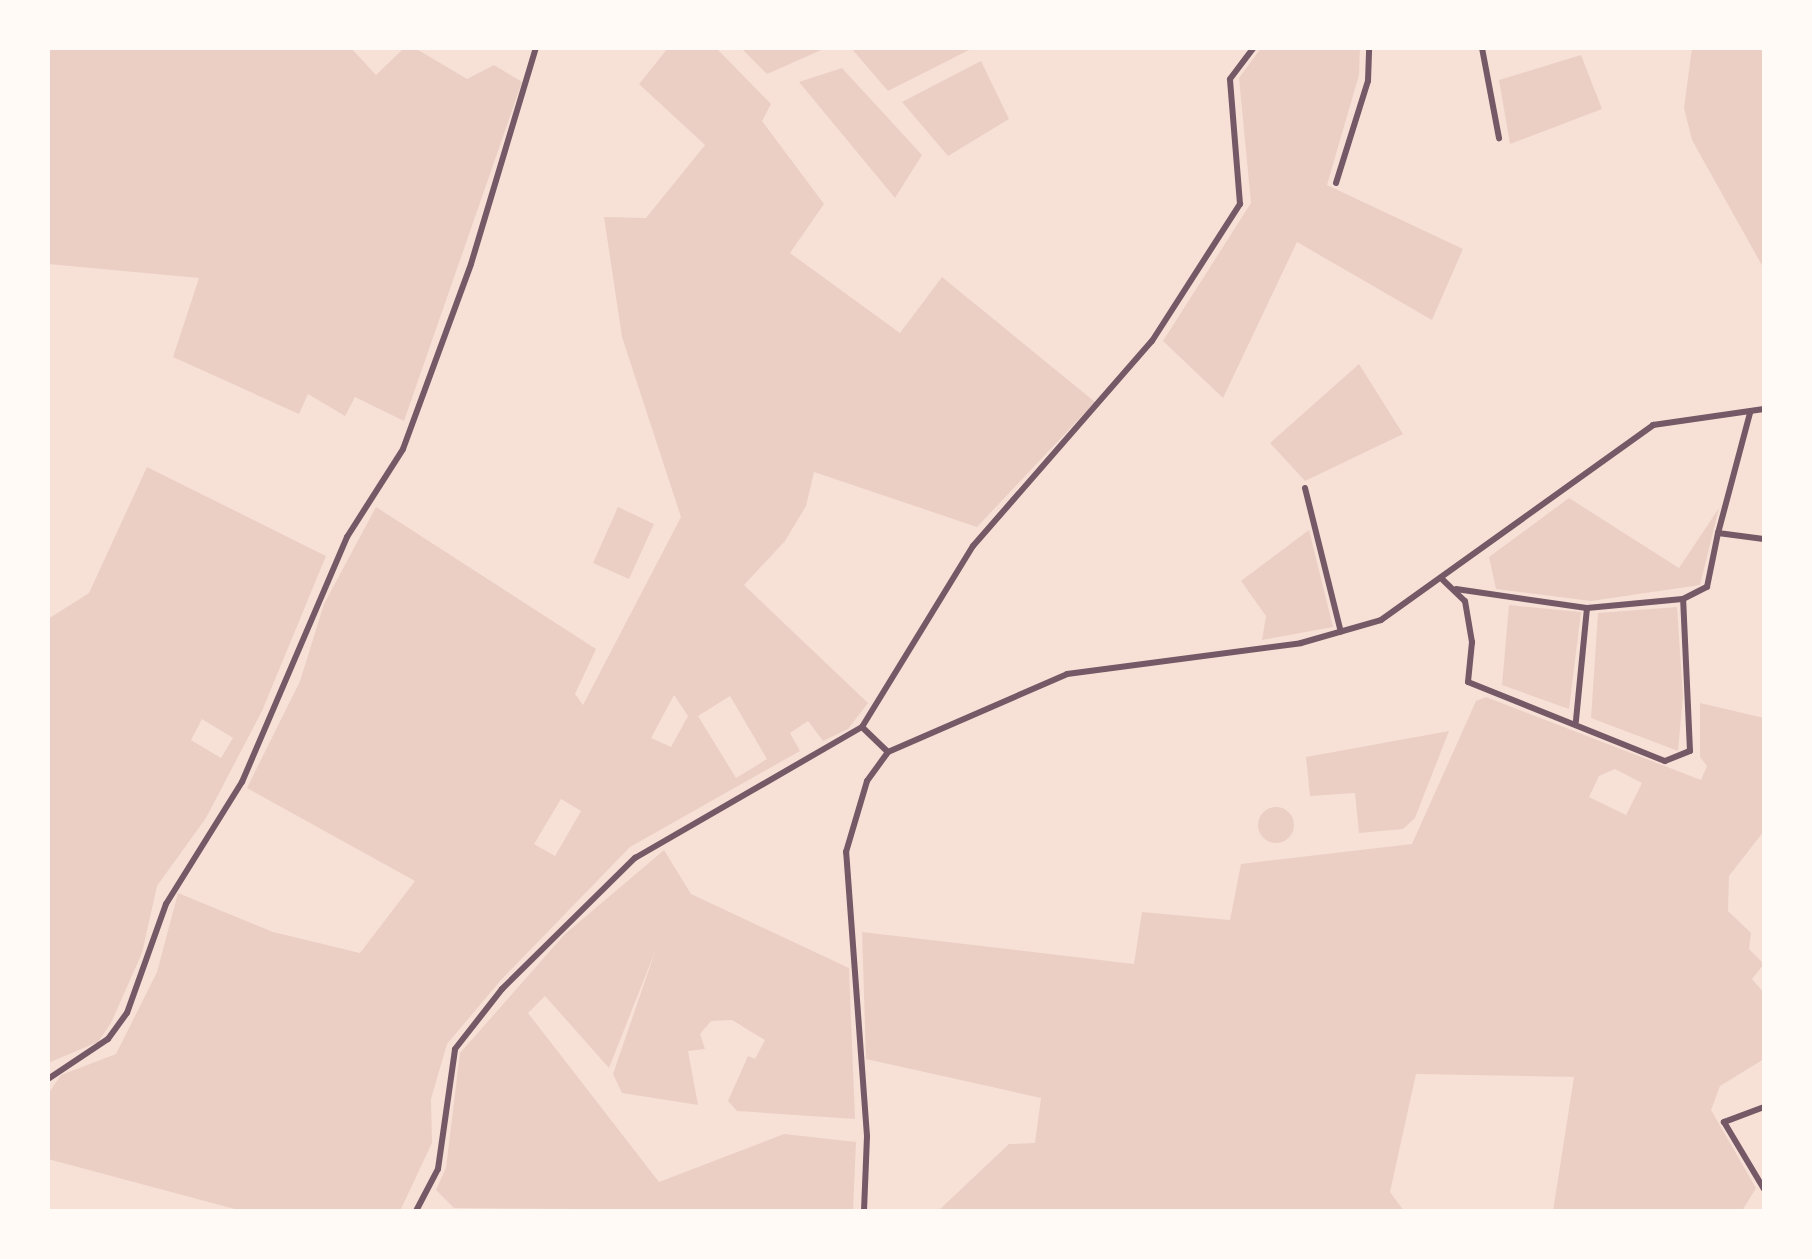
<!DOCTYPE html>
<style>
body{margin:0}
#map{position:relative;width:1812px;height:1259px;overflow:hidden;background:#f7e1d7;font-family:"Space Grotesk",sans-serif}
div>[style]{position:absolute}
.green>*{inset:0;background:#ebcfc5}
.round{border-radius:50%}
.minor>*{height:6px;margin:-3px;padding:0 3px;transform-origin:3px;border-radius:3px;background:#755966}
span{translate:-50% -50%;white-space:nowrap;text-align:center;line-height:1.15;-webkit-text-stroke:7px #fffaf5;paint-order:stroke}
.frame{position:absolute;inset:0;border:50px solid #fffaf5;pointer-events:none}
</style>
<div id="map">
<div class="green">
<i style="clip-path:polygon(48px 48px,351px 48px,376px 75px,404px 48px,415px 48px,467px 79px,494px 65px,522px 82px,404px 421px,355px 397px,345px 416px,308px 394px,299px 414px,173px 357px,199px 278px,48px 264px)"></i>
<i style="clip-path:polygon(evenodd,668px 48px,716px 48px,771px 104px,762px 121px,824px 204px,790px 253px,900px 333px,942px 277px,1095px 402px,977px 527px,814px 472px,806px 506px,785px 541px,744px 585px,868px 703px,848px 729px,823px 741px,808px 721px,790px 733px,800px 751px,630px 847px,501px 980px,447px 1044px,431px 1099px,432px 1143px,400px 1211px,242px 1211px,48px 1159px,50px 1091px,61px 1075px,116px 1054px,157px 972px,178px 893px,273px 932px,360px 953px,415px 881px,247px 788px,300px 681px,324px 604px,376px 507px,596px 649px,575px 694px,583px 705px,681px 517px,622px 337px,604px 217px,646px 218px,705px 145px,639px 84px,668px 48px,674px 695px,688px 716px,671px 747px,651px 738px,674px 695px,668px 48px,730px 696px,767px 759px,736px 778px,698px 716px,730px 696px,668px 48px,561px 799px,581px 811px,555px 856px,534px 844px,561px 799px)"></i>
<i style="clip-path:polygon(826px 48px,767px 74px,742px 49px,746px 48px)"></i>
<i style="clip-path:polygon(851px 48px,973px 48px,888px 91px)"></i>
<i style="clip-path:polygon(1261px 48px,1360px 48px,1359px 75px,1327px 185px,1463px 249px,1432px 320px,1297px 242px,1223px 398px,1163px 341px,1251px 203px,1239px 78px)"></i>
<i style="clip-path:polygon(1692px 48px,1764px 48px,1764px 269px,1692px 140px,1684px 108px)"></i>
<i style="clip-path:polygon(1581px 55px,1602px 109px,1510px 144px,1499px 80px)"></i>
<i style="clip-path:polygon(981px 61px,1009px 119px,948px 156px,902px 102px)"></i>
<i style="clip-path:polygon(842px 68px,922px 155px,895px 198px,799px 82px)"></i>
<i style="clip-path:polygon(1359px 364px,1403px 434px,1305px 481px,1270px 443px)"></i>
<i style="clip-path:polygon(evenodd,147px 467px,326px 556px,262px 711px,206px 818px,157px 886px,142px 953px,111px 1023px,98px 1042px,48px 1063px,48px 619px,89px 593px,147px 467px,202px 719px,233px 738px,221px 758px,191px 740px,202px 719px)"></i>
<i style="clip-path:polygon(1569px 498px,1679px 568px,1719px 508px,1700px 585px,1591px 601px,1496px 589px,1489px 557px)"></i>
<i style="clip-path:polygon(618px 507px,654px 524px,629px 579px,593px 563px)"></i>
<i style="clip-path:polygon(1309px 530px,1333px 627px,1262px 640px,1266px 616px,1241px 581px)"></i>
<i style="clip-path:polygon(1509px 605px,1581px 612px,1569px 709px,1502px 685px)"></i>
<i style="clip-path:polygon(1677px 607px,1683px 696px,1678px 751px,1591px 718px,1598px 613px)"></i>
<i style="clip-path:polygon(evenodd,1486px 697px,1701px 780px,1707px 766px,1700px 757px,1700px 703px,1764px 718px,1764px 831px,1729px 876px,1728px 911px,1751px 933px,1749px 949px,1764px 964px,1752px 979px,1764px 993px,1764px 1059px,1720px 1086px,1711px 1110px,1756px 1188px,1742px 1211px,1553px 1211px,1574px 1077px,1416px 1074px,1390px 1192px,1404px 1211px,938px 1211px,1009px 1144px,1035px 1143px,1041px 1098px,866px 1059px,862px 932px,1134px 964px,1142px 912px,1230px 920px,1241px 864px,1412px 844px,1476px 701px,1486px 697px,1615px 769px,1642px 783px,1626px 815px,1589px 797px,1599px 776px,1615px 769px)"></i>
<i style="clip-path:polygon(1449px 731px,1415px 818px,1403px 829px,1359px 833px,1355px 793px,1310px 796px,1306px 757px)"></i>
<i class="round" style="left:1258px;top:807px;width:36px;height:36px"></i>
<i style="clip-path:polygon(664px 850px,691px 894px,849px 968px,855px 1119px,737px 1111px,728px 1101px,748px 1056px,755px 1059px,765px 1040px,732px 1020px,711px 1021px,700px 1034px,705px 1049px,688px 1051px,698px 1105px,622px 1093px,613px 1074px,656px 949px,609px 1068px,545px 996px,528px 1013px,659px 1182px,784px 1134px,856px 1142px,853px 1211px,454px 1208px,436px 1190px,446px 1168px,460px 1053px,565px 934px)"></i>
</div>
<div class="minor">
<i style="left:1482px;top:48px;width:92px;rotate:79.3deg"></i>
<i style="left:1336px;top:183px;width:107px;rotate:-72.6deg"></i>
<i style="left:1368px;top:81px;width:33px;rotate:-88deg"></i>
<i style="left:1750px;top:413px;width:124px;rotate:104.9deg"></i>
<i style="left:1718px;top:533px;width:46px;rotate:7.4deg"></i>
<i style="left:1305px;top:488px;width:148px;rotate:76deg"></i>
<i style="left:1443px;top:580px;width:30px;rotate:44deg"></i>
<i style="left:1465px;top:601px;width:42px;rotate:80.3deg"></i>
<i style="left:1472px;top:642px;width:40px;rotate:95.7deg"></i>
<i style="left:1468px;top:682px;width:212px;rotate:21.9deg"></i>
<i style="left:1665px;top:761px;width:27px;rotate:-22deg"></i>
<i style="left:1690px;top:751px;width:152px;rotate:-92.6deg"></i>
<i style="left:1456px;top:589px;width:132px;rotate:8.3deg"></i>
<i style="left:1587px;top:608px;width:114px;rotate:95.6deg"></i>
<i style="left:1587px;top:608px;width:96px;rotate:-5.4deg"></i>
<i style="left:1683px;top:599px;width:27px;rotate:-27deg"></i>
<i style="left:1707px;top:587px;width:55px;rotate:-78.5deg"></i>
<i style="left:862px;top:727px;width:36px;rotate:44deg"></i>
<i style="left:48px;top:1079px;width:72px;rotate:-33.7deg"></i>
<i style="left:108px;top:1039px;width:32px;rotate:-54deg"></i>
<i style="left:127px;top:1013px;width:116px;rotate:-70.3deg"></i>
<i style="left:166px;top:904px;width:144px;rotate:-58.1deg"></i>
<i style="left:242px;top:782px;width:267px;rotate:-66.8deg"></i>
<i style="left:347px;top:537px;width:104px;rotate:-57.5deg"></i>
<i style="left:403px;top:449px;width:197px;rotate:-69.8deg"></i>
<i style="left:471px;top:264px;width:226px;rotate:-73.3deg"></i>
<i style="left:1764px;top:1107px;width:43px;rotate:159.4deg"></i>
<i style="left:1724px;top:1122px;width:78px;rotate:59.2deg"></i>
<i style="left:416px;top:1211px;width:47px;rotate:-62.4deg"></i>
<i style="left:438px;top:1169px;width:121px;rotate:-81.9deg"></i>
<i style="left:455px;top:1049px;width:76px;rotate:-51.9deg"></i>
<i style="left:502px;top:989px;width:187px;rotate:-44.6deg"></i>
<i style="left:635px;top:858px;width:262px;rotate:-30deg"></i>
<i style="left:862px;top:727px;width:212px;rotate:-58.5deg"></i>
<i style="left:973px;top:546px;width:272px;rotate:-48.9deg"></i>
<i style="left:1152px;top:341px;width:163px;rotate:-57.3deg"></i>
<i style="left:1240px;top:204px;width:125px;rotate:-94.6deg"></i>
<i style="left:1230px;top:79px;width:39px;rotate:-53deg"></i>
<i style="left:864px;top:1211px;width:75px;rotate:-87.7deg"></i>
<i style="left:867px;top:1136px;width:285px;rotate:-94.2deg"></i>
<i style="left:846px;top:852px;width:74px;rotate:-73.5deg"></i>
<i style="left:867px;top:781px;width:36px;rotate:-54deg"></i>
<i style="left:888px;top:752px;width:195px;rotate:-23.5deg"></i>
<i style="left:1067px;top:674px;width:236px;rotate:-7.5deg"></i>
<i style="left:1301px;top:643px;width:83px;rotate:-16deg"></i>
<i style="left:1381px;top:620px;width:335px;rotate:-35.6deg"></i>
<i style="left:1653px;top:425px;width:112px;rotate:-8.2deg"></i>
</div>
<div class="frame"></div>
</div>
